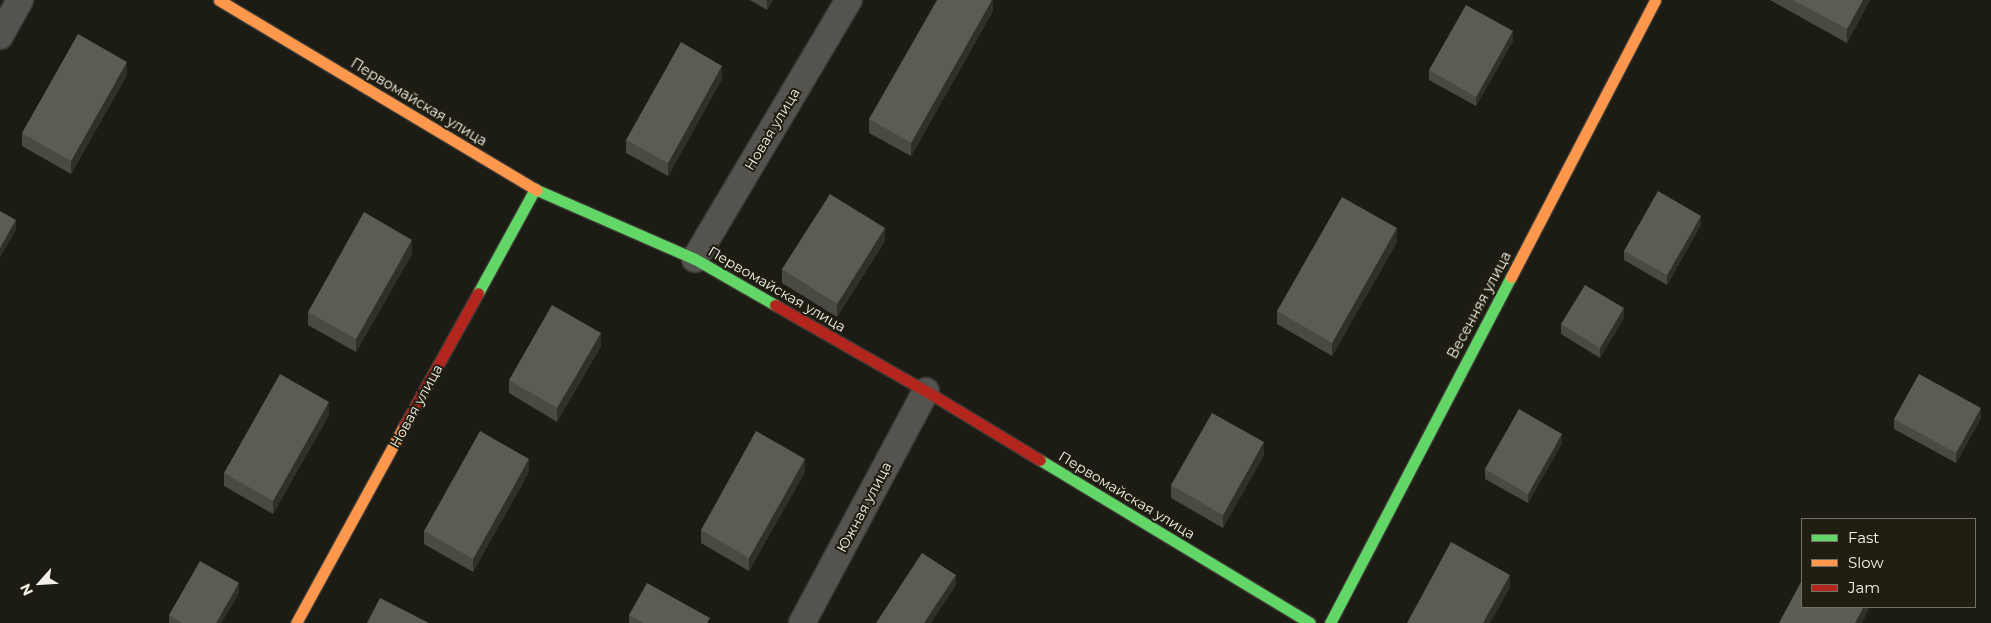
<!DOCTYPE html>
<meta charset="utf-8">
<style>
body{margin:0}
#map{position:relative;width:1991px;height:623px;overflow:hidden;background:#1c1b14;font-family:Montserrat,sans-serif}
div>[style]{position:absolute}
.roads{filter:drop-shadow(1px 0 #393833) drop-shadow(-1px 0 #393833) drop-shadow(0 1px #393833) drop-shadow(0 -1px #393833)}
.street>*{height:26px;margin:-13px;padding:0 13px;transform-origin:13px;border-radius:13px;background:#54534d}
.fast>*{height:11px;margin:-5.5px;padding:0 5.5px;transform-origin:5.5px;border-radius:5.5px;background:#63d668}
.slow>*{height:11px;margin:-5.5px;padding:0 5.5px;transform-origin:5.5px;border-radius:5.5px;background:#ff974d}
.jam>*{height:11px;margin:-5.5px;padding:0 5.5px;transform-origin:5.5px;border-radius:5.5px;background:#b3261e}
.wall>*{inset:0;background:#4a4942}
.shaded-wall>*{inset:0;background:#302f28}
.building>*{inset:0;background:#5c5b54}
span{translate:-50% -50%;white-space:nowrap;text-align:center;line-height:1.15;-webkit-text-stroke:4px #201d11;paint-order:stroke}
.street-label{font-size:14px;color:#f3f0e8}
.legend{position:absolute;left:1801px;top:518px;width:175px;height:90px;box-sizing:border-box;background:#201d11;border:1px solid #747167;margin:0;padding:6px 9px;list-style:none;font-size:15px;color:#f3f0e8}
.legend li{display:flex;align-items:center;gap:10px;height:25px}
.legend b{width:25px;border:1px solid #747167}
.north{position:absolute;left:15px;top:558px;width:50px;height:50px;-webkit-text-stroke:4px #201d11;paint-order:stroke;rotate:244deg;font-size:14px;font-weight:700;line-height:20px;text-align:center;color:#f3f0e8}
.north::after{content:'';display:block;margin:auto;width:18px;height:22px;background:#f3f0e8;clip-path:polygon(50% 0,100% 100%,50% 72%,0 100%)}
</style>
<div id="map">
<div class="roads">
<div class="street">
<i style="left:0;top:36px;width:41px;rotate:-60.9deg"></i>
<i style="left:695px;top:259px;width:301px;rotate:-59.3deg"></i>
<i style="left:802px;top:623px;width:263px;rotate:-61.9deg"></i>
</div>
<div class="fast">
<i style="left:537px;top:190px;width:172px;rotate:23.6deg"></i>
<i style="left:695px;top:259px;width:92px;rotate:29.9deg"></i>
<i style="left:478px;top:293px;width:119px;rotate:-61.3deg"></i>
<i style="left:1040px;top:460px;width:315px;rotate:31.1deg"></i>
<i style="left:1330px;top:623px;width:390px;rotate:-62.4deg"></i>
</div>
<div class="slow">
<i style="left:219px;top:0;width:370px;rotate:30.9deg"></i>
<i style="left:1511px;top:277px;width:312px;rotate:-62.5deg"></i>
<i style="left:296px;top:623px;width:225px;rotate:-61.3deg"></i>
</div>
<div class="jam">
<i style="left:775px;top:305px;width:174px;rotate:29.7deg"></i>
<i style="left:926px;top:391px;width:133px;rotate:31.2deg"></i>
<i style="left:404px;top:426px;width:152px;rotate:-60.9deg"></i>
</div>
</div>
<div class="wall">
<i style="clip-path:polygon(750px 0,773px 0,767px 10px)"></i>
<i style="clip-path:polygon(993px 0,993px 11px,911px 156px,869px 133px,869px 119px)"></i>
<i style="clip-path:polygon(1770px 0,1870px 0,1847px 43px)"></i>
<i style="clip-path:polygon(1513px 41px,1476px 106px,1429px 80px,1429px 70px)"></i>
<i style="clip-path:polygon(127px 75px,71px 174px,22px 146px,22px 133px)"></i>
<i style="clip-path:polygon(722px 79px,668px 176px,626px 153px,626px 140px)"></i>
<i style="clip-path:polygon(1701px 225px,1667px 285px,1624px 260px,1624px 251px)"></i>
<i style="clip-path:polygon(885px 241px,837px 317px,782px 283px,782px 269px)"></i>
<i style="clip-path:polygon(1397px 242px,1332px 356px,1277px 324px,1277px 311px)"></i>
<i style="clip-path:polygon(412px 254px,356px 352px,308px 325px,308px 312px)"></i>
<i style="clip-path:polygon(1624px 318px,1600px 358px,1561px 334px,1561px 324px)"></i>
<i style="clip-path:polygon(601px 346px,557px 422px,509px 393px,509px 380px)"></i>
<i style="clip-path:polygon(329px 415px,273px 514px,224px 486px,224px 473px)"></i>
<i style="clip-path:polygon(1981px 418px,1956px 463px,1894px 429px,1894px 419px)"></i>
<i style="clip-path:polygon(1562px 443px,1528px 503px,1485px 479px,1485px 469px)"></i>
<i style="clip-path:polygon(1264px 455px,1223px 528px,1171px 498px,1171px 485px)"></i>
<i style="clip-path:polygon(529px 472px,473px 572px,424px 544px,424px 531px)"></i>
<i style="clip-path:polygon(805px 472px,749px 571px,701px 543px,701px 530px)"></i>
<i style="clip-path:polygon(239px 593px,221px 623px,169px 623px,169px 615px)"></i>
<i style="clip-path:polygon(629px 615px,710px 623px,629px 623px)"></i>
</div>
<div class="shaded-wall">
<i style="clip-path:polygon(767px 0,773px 0,767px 10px)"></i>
<i style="clip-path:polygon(992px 0,993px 0,993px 11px,911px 156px,911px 143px)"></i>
<i style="clip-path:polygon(1863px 0,1870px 0,1847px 43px,1847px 29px)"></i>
<i style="clip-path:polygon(1513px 31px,1513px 41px,1476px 106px,1476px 97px)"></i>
<i style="clip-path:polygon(127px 62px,127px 75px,71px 174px,71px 161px)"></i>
<i style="clip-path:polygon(722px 66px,722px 79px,668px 176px,668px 163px)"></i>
<i style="clip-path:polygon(1701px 216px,1701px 225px,1667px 285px,1667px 275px)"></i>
<i style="clip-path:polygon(16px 220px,16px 230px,0 258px,0 248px)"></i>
<i style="clip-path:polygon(885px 228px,885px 241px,837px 317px,837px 304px)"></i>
<i style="clip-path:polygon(1397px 228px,1397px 242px,1332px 356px,1332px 343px)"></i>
<i style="clip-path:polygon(412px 240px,412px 254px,356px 352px,356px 339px)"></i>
<i style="clip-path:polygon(1624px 308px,1624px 318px,1600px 358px,1600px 348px)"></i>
<i style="clip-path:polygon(601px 333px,601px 346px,557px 422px,557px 408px)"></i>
<i style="clip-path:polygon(329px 402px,329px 415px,273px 514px,273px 501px)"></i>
<i style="clip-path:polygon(1981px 408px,1981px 418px,1956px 463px,1956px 453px)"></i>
<i style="clip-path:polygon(1562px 434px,1562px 443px,1528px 503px,1528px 494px)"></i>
<i style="clip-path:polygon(1264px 442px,1264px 455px,1223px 528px,1223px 515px)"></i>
<i style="clip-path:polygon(529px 459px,529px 472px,473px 572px,473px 559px)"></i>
<i style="clip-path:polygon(805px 459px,805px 472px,749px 571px,749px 558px)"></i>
<i style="clip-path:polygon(956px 575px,956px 585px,931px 623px,924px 623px)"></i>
<i style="clip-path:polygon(1510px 575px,1510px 588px,1490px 623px,1483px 623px)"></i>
<i style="clip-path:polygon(239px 583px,239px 593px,221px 623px,216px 623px)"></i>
<i style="clip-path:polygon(1864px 607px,1870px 607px,1862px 623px,1855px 623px)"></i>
</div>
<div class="building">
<i style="clip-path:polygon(937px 0,992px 0,911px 143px,869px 119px)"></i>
<i style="clip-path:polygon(1793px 0,1863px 0,1847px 29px)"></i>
<i style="clip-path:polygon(1466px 5px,1513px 31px,1476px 97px,1429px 70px)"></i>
<i style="clip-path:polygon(78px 34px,127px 62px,71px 161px,22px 133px)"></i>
<i style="clip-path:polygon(681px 42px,722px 66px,668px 163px,626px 140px)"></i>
<i style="clip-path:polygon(1658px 191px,1701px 216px,1667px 275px,1624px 251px)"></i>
<i style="clip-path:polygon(830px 194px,885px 228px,837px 304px,782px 269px)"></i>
<i style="clip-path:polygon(1342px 197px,1397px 228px,1332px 343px,1277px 311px)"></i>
<i style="clip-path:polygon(0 211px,16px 220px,0 248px)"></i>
<i style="clip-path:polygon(364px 212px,412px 240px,356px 339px,308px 312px)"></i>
<i style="clip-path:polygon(1585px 285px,1624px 308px,1600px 348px,1561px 324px)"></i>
<i style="clip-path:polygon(552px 305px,601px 333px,557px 408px,509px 380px)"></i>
<i style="clip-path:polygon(280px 374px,329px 402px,273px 501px,224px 473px)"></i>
<i style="clip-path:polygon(1919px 374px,1981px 408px,1956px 453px,1894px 419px)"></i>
<i style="clip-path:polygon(1519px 409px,1562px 434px,1528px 494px,1485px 469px)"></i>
<i style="clip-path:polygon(1212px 413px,1264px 442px,1223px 515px,1171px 485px)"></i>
<i style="clip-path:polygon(480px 431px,529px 459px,473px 559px,424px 531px)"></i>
<i style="clip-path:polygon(756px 431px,805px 459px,749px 558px,701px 530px)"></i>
<i style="clip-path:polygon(1451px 542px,1510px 575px,1483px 623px,1407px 623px)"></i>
<i style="clip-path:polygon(922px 553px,956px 575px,924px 623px,876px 623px)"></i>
<i style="clip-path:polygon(200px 561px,239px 583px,216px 623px,183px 623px,169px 615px)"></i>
<i style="clip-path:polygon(1802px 580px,1802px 607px,1864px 607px,1855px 623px,1779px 623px)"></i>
<i style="clip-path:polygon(647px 583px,710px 618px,707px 623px,644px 623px,629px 615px)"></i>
<i style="clip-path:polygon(380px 598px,429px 623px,367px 623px)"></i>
</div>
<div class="street-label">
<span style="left:419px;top:102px;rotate:31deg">Первомайская улица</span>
<span style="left:772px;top:129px;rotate:-59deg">Новая улица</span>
<span style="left:777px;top:289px;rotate:30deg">Первомайская улица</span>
<span style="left:1479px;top:305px;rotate:-62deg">Весенняя улица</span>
<span style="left:416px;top:406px;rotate:-61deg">Новая улица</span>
<span style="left:1127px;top:495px;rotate:31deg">Первомайская улица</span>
<span style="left:864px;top:507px;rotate:-62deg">Южная улица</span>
</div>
<ul class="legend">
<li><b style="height:6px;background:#63d668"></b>Fast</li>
<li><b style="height:6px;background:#ff974d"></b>Slow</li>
<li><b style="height:6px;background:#b3261e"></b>Jam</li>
</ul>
<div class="north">N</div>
</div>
